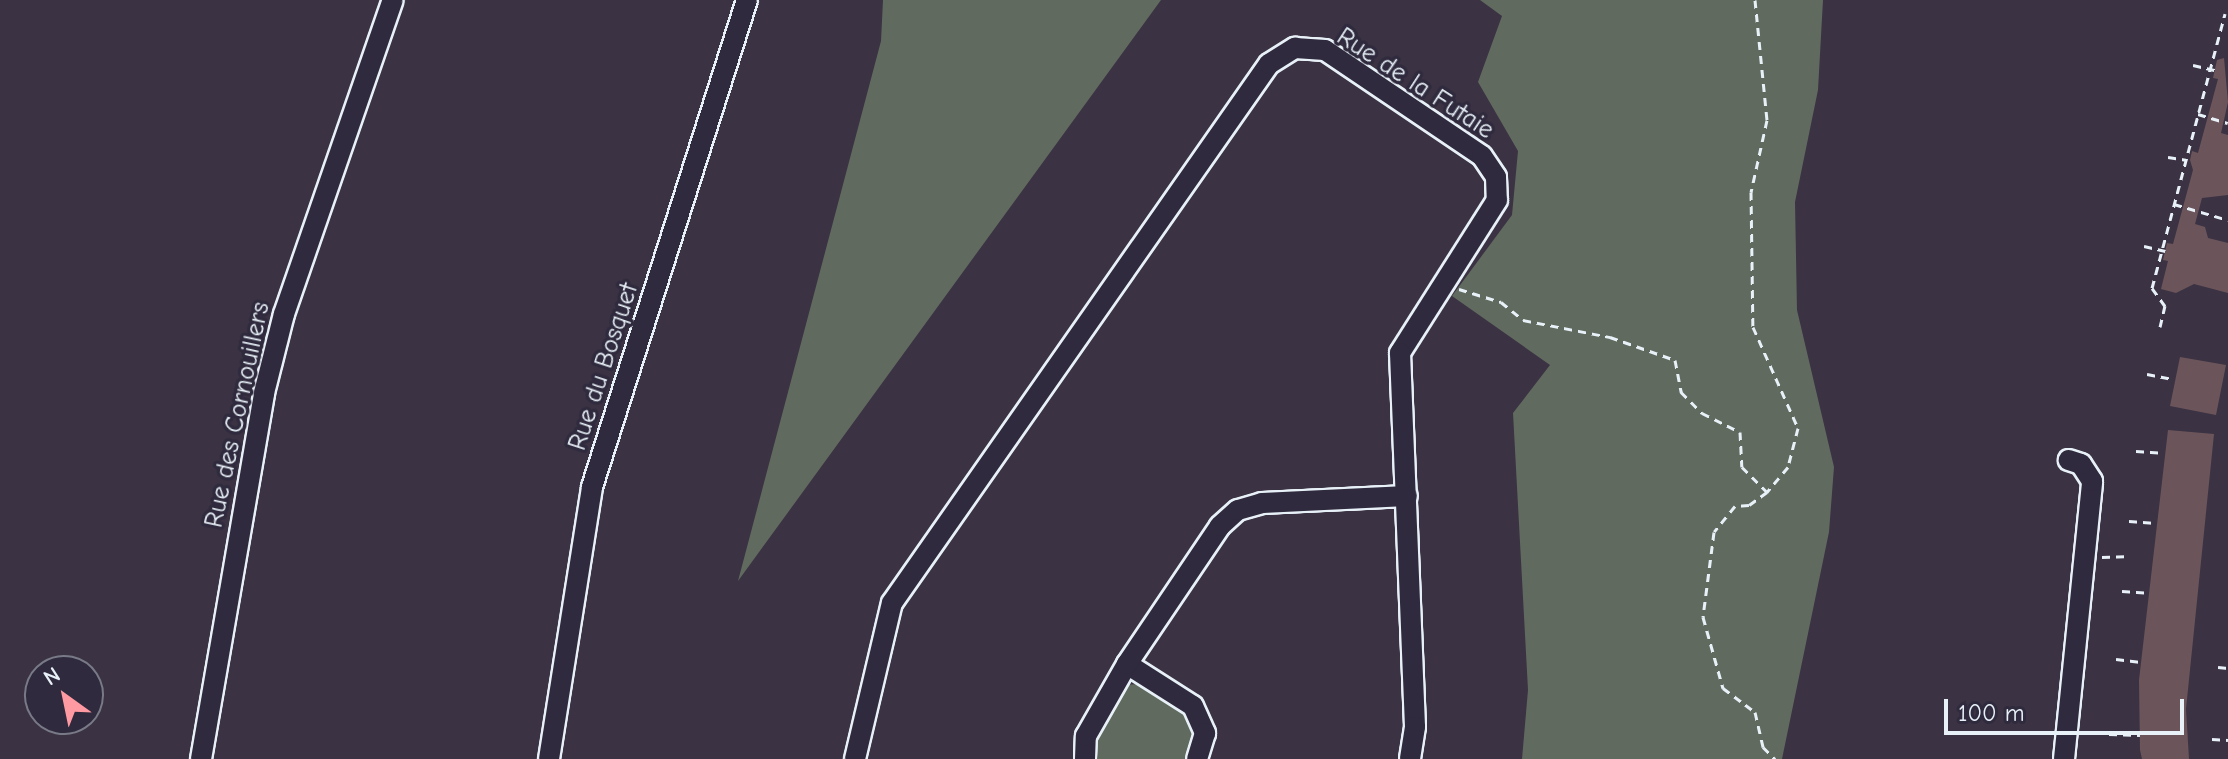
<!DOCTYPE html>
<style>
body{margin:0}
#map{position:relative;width:2228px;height:759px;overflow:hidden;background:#3b3343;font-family:"Comic Neue",sans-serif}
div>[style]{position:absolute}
.green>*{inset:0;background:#616a5f}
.building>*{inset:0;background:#6b555a}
.path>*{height:3px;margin-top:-1.5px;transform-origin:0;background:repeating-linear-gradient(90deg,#e8f1f8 0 8px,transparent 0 14px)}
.roads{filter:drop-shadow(2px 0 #e8f1f8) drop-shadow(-2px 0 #e8f1f8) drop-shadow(0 2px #e8f1f8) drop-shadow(0 -2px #e8f1f8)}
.minor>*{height:20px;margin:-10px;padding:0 10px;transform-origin:10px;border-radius:10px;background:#2f2a3d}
span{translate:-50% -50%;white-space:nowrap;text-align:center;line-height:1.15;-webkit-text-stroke:7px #2f2a3d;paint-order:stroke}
.street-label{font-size:26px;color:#e8f1f8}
.north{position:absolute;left:24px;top:655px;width:80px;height:80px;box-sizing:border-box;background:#2f2a3d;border:2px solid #797a88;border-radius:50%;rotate:327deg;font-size:22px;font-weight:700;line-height:32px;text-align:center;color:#e8f1f8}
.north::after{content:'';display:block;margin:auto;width:28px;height:36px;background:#ff9aa2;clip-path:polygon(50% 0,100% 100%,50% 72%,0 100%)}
.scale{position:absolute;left:1944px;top:699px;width:240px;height:36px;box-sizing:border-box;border:4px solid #e8f1f8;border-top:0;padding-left:10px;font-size:24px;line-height:28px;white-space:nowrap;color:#e8f1f8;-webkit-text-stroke:6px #2f2a3d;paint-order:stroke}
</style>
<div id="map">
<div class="green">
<i style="clip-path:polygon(883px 0,1161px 0,738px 581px,881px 41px)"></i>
<i style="clip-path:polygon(1480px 0,1823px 0,1818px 90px,1795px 202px,1797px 310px,1834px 467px,1829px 532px,1782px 759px,1522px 759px,1528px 690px,1513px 413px,1550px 365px,1452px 296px,1512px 215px,1518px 151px,1478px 82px,1502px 16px)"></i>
<i style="clip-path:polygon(1140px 684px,1192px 720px,1198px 733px,1190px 759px,1093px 759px,1093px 739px,1123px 685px)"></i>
</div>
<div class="building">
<i style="clip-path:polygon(2224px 58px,2228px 102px,2221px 133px,2228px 135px,2228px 195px,2202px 198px,2195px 224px,2205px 227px,2208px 238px,2228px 243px,2228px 293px,2194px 284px,2176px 293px,2161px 289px,2168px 261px,2163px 260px,2167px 243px,2173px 244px,2193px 170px,2190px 160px,2192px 151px,2198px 153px,2218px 79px,2213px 78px,2217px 60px)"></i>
<i style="clip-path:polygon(2180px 357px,2226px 365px,2216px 415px,2170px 406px)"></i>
<i style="clip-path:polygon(2168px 430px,2214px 434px,2186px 709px,2189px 759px,2142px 759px,2140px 750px,2139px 680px)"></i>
</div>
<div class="path">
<i style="left:1755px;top:0;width:121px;rotate:84.3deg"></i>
<i style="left:1767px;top:120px;width:74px;rotate:102.5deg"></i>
<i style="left:1751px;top:192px;width:135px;rotate:89.2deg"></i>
<i style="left:1753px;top:327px;width:111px;rotate:66deg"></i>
<i style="left:1798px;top:428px;width:40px;rotate:104.4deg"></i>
<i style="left:1788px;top:467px;width:33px;rotate:130deg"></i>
<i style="left:2193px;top:65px;width:23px;rotate:13deg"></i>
<i style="left:2198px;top:114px;width:31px;rotate:17deg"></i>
<i style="left:2168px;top:157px;width:18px;rotate:9deg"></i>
<i style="left:2174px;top:204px;width:56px;rotate:16.5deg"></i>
<i style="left:2144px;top:246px;width:22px;rotate:13deg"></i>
<i style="left:1459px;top:289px;width:44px;rotate:17.2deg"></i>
<i style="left:1501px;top:302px;width:28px;rotate:39deg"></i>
<i style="left:1523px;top:320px;width:89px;rotate:11.1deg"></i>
<i style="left:1610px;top:337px;width:69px;rotate:19.5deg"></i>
<i style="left:1675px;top:360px;width:33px;rotate:79deg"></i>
<i style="left:1681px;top:392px;width:30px;rotate:45deg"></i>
<i style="left:1702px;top:413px;width:42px;rotate:26.6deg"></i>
<i style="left:1740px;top:432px;width:35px;rotate:87deg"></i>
<i style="left:1742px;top:467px;width:35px;rotate:45deg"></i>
<i style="left:1767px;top:492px;width:22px;rotate:144deg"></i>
<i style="left:1749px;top:505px;width:14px;rotate:176deg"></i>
<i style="left:1735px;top:506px;width:33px;rotate:129deg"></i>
<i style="left:1714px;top:532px;width:86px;rotate:97.4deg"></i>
<i style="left:1703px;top:617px;width:74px;rotate:74.3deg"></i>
<i style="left:1723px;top:688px;width:40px;rotate:37deg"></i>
<i style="left:1755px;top:712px;width:36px;rotate:77deg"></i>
<i style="left:1763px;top:747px;width:17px;rotate:45deg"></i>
<i style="left:2160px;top:327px;width:22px;rotate:-77deg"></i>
<i style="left:2165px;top:306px;width:22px;rotate:-126deg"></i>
<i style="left:2152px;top:288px;width:284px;rotate:-75.1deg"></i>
<i style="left:2147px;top:374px;width:26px;rotate:11deg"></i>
<i style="left:2136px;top:451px;width:26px;rotate:4deg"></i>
<i style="left:2129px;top:521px;width:27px;rotate:4deg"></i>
<i style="left:2102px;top:557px;width:23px;rotate:-2deg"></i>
<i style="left:2122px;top:591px;width:26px;rotate:4deg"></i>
<i style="left:2116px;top:659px;width:25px;rotate:7deg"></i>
<i style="left:2218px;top:667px;width:10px;rotate:6deg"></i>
<i style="left:2109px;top:734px;width:31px;rotate:2deg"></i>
<i style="left:2212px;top:739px;width:16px;rotate:4deg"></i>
</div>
<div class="roads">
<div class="minor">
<i style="left:1127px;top:664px;width:78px;rotate:32.5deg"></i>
<i style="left:1193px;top:706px;width:30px;rotate:66deg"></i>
<i style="left:1205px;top:733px;width:27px;rotate:107deg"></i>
<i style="left:201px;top:759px;width:371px;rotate:-80.2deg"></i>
<i style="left:264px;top:393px;width:81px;rotate:-75.8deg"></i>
<i style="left:284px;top:314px;width:332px;rotate:-70.9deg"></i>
<i style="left:549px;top:759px;width:275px;rotate:-81deg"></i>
<i style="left:592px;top:487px;width:511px;rotate:-72.35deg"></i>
<i style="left:855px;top:759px;width:160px;rotate:-76.7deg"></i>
<i style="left:892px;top:603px;width:658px;rotate:-55.03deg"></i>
<i style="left:1269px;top:64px;width:31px;rotate:-32deg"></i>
<i style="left:1295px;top:48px;width:30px;rotate:4deg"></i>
<i style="left:1325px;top:50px;width:189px;rotate:34deg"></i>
<i style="left:1482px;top:156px;width:25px;rotate:56deg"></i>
<i style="left:1496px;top:177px;width:23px;rotate:88deg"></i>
<i style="left:1497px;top:200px;width:181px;rotate:122.4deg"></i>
<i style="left:1400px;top:353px;width:374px;rotate:87.7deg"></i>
<i style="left:1415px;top:727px;width:32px;rotate:99deg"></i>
<i style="left:1085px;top:759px;width:23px;rotate:-88deg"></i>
<i style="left:1086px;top:736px;width:83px;rotate:-60.3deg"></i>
<i style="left:1127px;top:664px;width:166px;rotate:-56deg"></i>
<i style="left:1220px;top:526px;width:24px;rotate:-42deg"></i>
<i style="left:1238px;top:510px;width:25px;rotate:-16deg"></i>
<i style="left:1262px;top:503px;width:145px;rotate:-2.8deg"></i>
<i style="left:2064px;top:759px;width:279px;rotate:-84.2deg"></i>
<i style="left:2092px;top:481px;width:20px;rotate:-123deg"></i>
<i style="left:2081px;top:464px;width:13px;rotate:-162deg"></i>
</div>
</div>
<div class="street-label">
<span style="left:1415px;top:84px;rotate:33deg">Rue de la Futaie</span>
<span style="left:604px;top:367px;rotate:-72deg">Rue du Bosquet</span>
<span style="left:238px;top:415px;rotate:-78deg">Rue des Cornouillers</span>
</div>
<div class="north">N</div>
<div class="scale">100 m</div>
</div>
